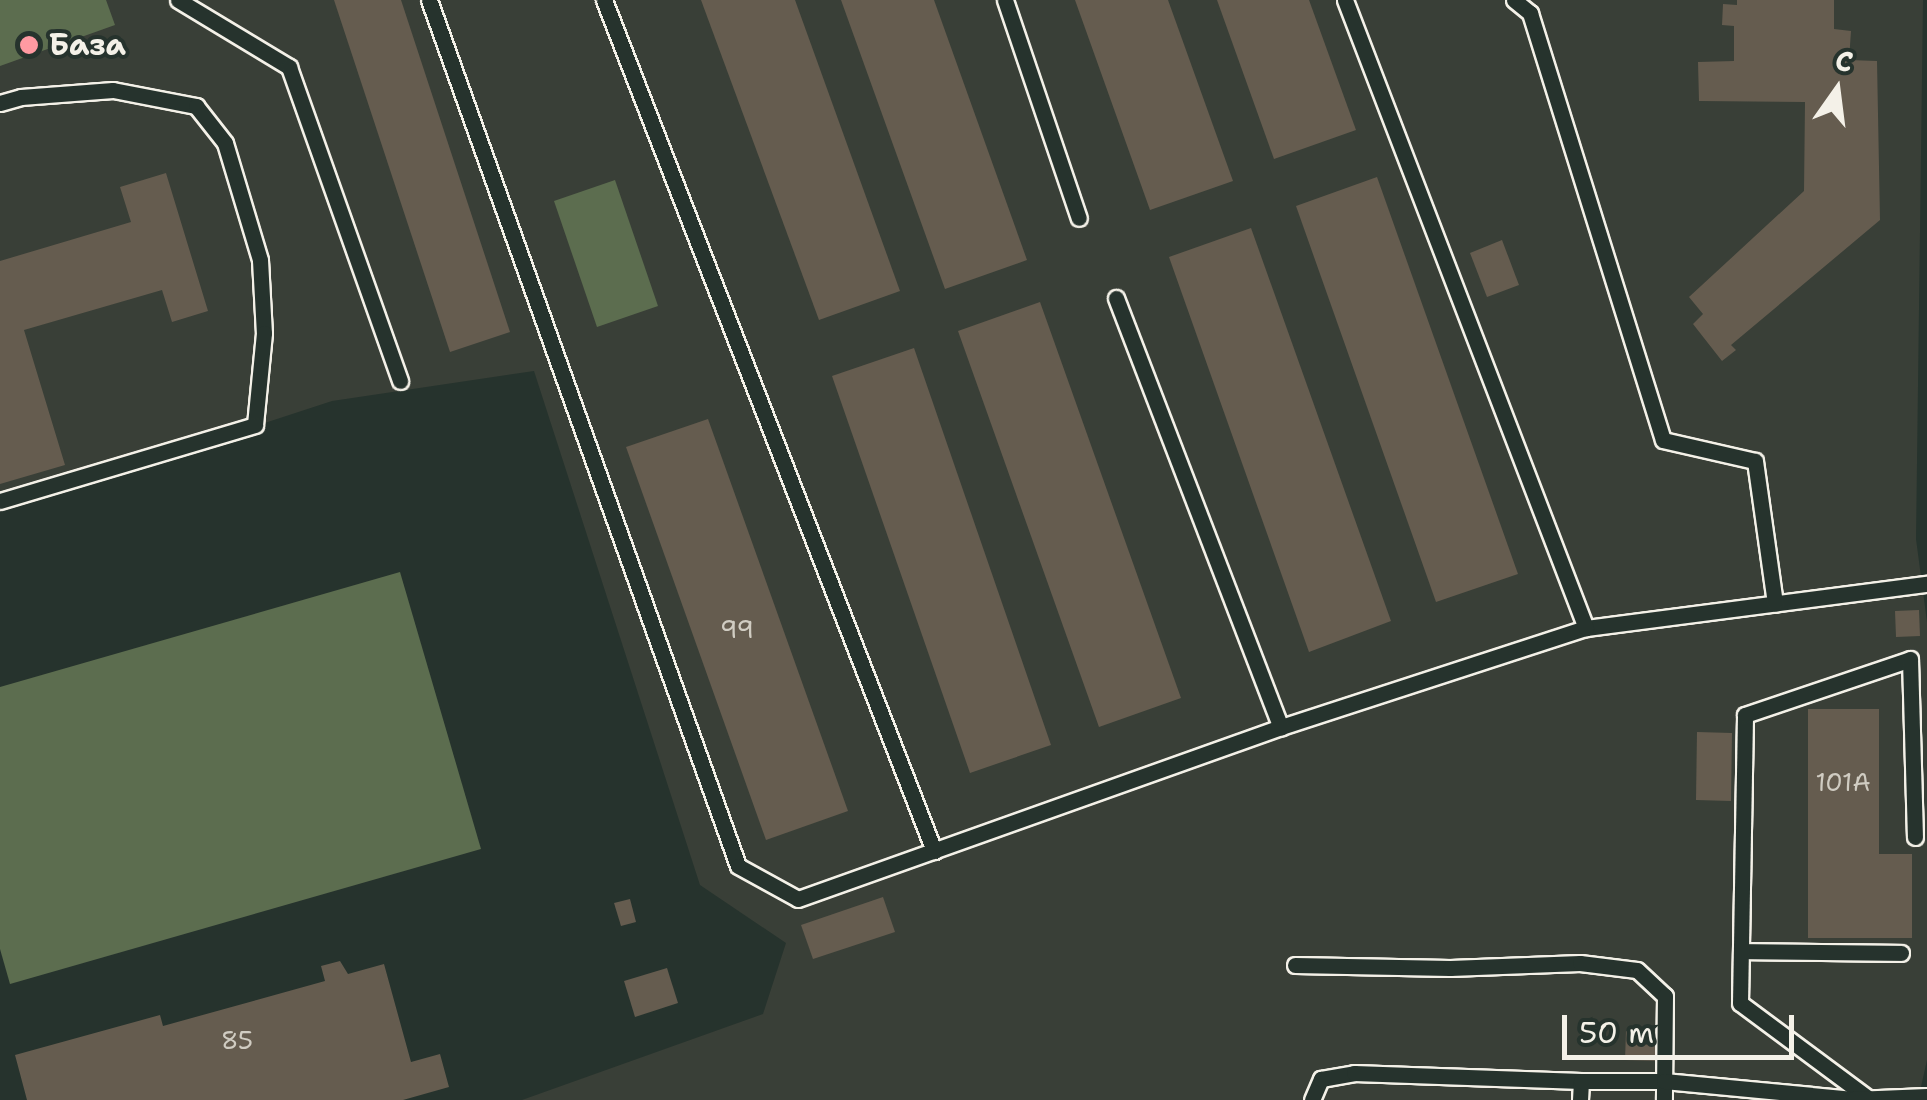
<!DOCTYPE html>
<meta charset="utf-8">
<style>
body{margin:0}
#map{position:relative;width:1927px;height:1100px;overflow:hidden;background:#26332d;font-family:"Shantell Sans",sans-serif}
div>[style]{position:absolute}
.built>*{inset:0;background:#393f37}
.green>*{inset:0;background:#5c6d4f}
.building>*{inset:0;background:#655c4f}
.roads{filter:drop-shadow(2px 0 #f4f1e8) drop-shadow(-2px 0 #f4f1e8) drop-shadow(0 2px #f4f1e8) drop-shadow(0 -2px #f4f1e8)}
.service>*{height:15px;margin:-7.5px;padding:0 7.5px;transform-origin:7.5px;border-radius:7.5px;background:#26332d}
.dots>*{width:28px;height:28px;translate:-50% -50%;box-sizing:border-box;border:5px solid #26332d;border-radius:50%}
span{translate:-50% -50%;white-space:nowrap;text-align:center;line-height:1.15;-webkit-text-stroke:8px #26332d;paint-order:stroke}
.number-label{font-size:25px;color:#d0ccc2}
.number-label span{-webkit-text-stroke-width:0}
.poi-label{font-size:30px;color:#f4f1e8;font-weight:700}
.left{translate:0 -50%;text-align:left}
.north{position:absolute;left:1787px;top:40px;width:100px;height:100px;-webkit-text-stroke:8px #26332d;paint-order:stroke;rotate:14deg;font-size:28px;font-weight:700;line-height:40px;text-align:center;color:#f4f1e8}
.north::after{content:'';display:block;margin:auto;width:35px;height:45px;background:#f4f1e8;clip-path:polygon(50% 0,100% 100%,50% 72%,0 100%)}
.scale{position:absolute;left:1562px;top:1015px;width:232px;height:45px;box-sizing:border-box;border:5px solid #f4f1e8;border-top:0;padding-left:12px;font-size:30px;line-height:35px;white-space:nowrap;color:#f4f1e8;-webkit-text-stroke:8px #26332d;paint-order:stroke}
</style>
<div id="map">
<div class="built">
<i style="clip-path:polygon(0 0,1923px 0,1916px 539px,1927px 622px,1927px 1060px,1918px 1100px,522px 1100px,763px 1014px,786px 943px,700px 885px,534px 371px,332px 401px,0 510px)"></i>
</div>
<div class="green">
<i style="clip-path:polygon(0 0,106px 0,115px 25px,0 66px)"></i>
<i style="clip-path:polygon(615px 180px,658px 306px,597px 327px,554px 201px)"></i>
<i style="clip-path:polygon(400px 572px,481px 849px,10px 984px,0 949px,0 687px)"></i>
</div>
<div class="building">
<i style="clip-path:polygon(334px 0,401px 0,510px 332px,450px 352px)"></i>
<i style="clip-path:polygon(701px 0,795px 0,900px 291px,819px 320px)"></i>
<i style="clip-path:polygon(841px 0,934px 0,1027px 260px,945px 289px)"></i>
<i style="clip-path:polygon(1075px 0,1168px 0,1233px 181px,1150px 210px)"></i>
<i style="clip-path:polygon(1217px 0,1309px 0,1356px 130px,1274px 159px)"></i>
<i style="clip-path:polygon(1737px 0,1834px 0,1834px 29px,1851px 31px,1849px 60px,1877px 61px,1880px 220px,1731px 345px,1736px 350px,1722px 361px,1693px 324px,1703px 314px,1689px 297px,1804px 191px,1805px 102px,1699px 101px,1698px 62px,1734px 61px,1734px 26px,1722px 25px,1723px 4px,1737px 5px)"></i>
<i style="clip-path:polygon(166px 173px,208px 311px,172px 322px,162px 290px,24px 330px,65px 465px,0 484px,0 261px,131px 222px,120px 187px)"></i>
<i style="clip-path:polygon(1377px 177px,1518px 574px,1436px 602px,1296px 206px)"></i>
<i style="clip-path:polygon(1251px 228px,1391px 621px,1309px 652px,1169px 257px)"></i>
<i style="clip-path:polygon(1502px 240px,1519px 285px,1487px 297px,1470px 253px)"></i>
<i style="clip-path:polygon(1040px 302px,1181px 698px,1099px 727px,958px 331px)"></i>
<i style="clip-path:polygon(914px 348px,1051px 745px,970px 773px,832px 376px)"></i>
<i style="clip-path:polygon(708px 419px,848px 811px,766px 840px,626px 447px)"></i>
<i style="clip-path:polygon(1919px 610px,1920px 636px,1896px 637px,1895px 611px)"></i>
<i style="clip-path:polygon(1808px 709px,1879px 709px,1879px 854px,1912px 854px,1912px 938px,1808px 938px)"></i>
<i style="clip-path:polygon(1697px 732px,1732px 733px,1731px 801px,1696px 800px)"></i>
<i style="clip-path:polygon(883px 897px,895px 932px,813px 959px,801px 925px)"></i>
<i style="clip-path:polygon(630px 899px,636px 922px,621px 926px,614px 903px)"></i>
<i style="clip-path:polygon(340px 961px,348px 974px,384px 964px,411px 1062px,440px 1054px,449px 1087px,403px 1100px,27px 1100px,15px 1055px,160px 1015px,163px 1026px,325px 981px,321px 966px)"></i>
<i style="clip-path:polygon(667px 968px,678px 1003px,635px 1017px,624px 981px)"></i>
<i style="clip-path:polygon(1626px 1031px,1660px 1032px,1660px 1061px,1625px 1060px)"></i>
</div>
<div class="roads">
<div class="service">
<i style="left:178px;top:0;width:130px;rotate:31.1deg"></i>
<i style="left:289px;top:67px;width:333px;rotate:70.5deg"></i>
<i style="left:429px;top:0;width:919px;rotate:70.36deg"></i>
<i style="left:738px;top:866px;width:68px;rotate:28.8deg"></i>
<i style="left:798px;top:899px;width:513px;rotate:-19.6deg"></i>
<i style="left:1281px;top:727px;width:321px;rotate:-18deg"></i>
<i style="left:1586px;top:628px;width:344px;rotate:-7.4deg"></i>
<i style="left:604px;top:0;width:913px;rotate:68.8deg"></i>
<i style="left:1005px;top:0;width:230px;rotate:71.3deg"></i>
<i style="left:1345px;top:0;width:673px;rotate:69.01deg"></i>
<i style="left:1514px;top:0;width:21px;rotate:39deg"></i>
<i style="left:1530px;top:13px;width:447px;rotate:72.7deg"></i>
<i style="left:1663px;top:440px;width:94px;rotate:12.9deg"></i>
<i style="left:1755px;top:461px;width:144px;rotate:82deg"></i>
<i style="left:0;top:103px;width:22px;rotate:-16deg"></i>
<i style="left:21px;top:97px;width:92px;rotate:-4.4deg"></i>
<i style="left:113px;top:90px;width:85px;rotate:10.9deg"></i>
<i style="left:196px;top:106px;width:47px;rotate:51.9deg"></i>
<i style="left:225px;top:143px;width:122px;rotate:73.3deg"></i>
<i style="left:260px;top:260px;width:73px;rotate:86.9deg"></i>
<i style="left:264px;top:333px;width:92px;rotate:95.6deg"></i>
<i style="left:255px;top:425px;width:266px;rotate:163.4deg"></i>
<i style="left:1116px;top:298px;width:460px;rotate:69deg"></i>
<i style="left:1741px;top:951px;width:160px;rotate:0.7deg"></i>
<i style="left:1295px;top:965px;width:155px;rotate:1.1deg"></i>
<i style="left:1450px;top:968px;width:130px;rotate:-2.2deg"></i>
<i style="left:1580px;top:963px;width:57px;rotate:7deg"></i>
<i style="left:1637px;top:970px;width:38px;rotate:43deg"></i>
<i style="left:1665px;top:996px;width:104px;rotate:90.6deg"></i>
<i style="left:1868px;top:1098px;width:159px;rotate:-143.4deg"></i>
<i style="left:1740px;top:1003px;width:288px;rotate:-89deg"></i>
<i style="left:1745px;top:715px;width:174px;rotate:-18.7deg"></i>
<i style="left:1910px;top:659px;width:178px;rotate:88.4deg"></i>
<i style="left:1312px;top:1100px;width:23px;rotate:-67deg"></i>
<i style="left:1321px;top:1079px;width:34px;rotate:-10deg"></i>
<i style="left:1354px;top:1073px;width:227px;rotate:2deg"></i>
<i style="left:1580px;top:1100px;width:19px;rotate:-87deg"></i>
<i style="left:1581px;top:1081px;width:83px"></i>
<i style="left:1664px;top:1081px;width:190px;rotate:5.4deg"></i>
<i style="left:1853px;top:1099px;width:74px;rotate:-2.3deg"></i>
</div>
</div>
<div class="dots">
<i style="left:29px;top:45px;background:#ff9aa2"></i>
</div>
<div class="number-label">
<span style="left:737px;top:629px">99</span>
<span style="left:1843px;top:782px">101А</span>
<span style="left:237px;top:1040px">85</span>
</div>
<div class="poi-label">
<span class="left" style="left:49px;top:45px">База</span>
</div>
<div class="north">С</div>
<div class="scale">50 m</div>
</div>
